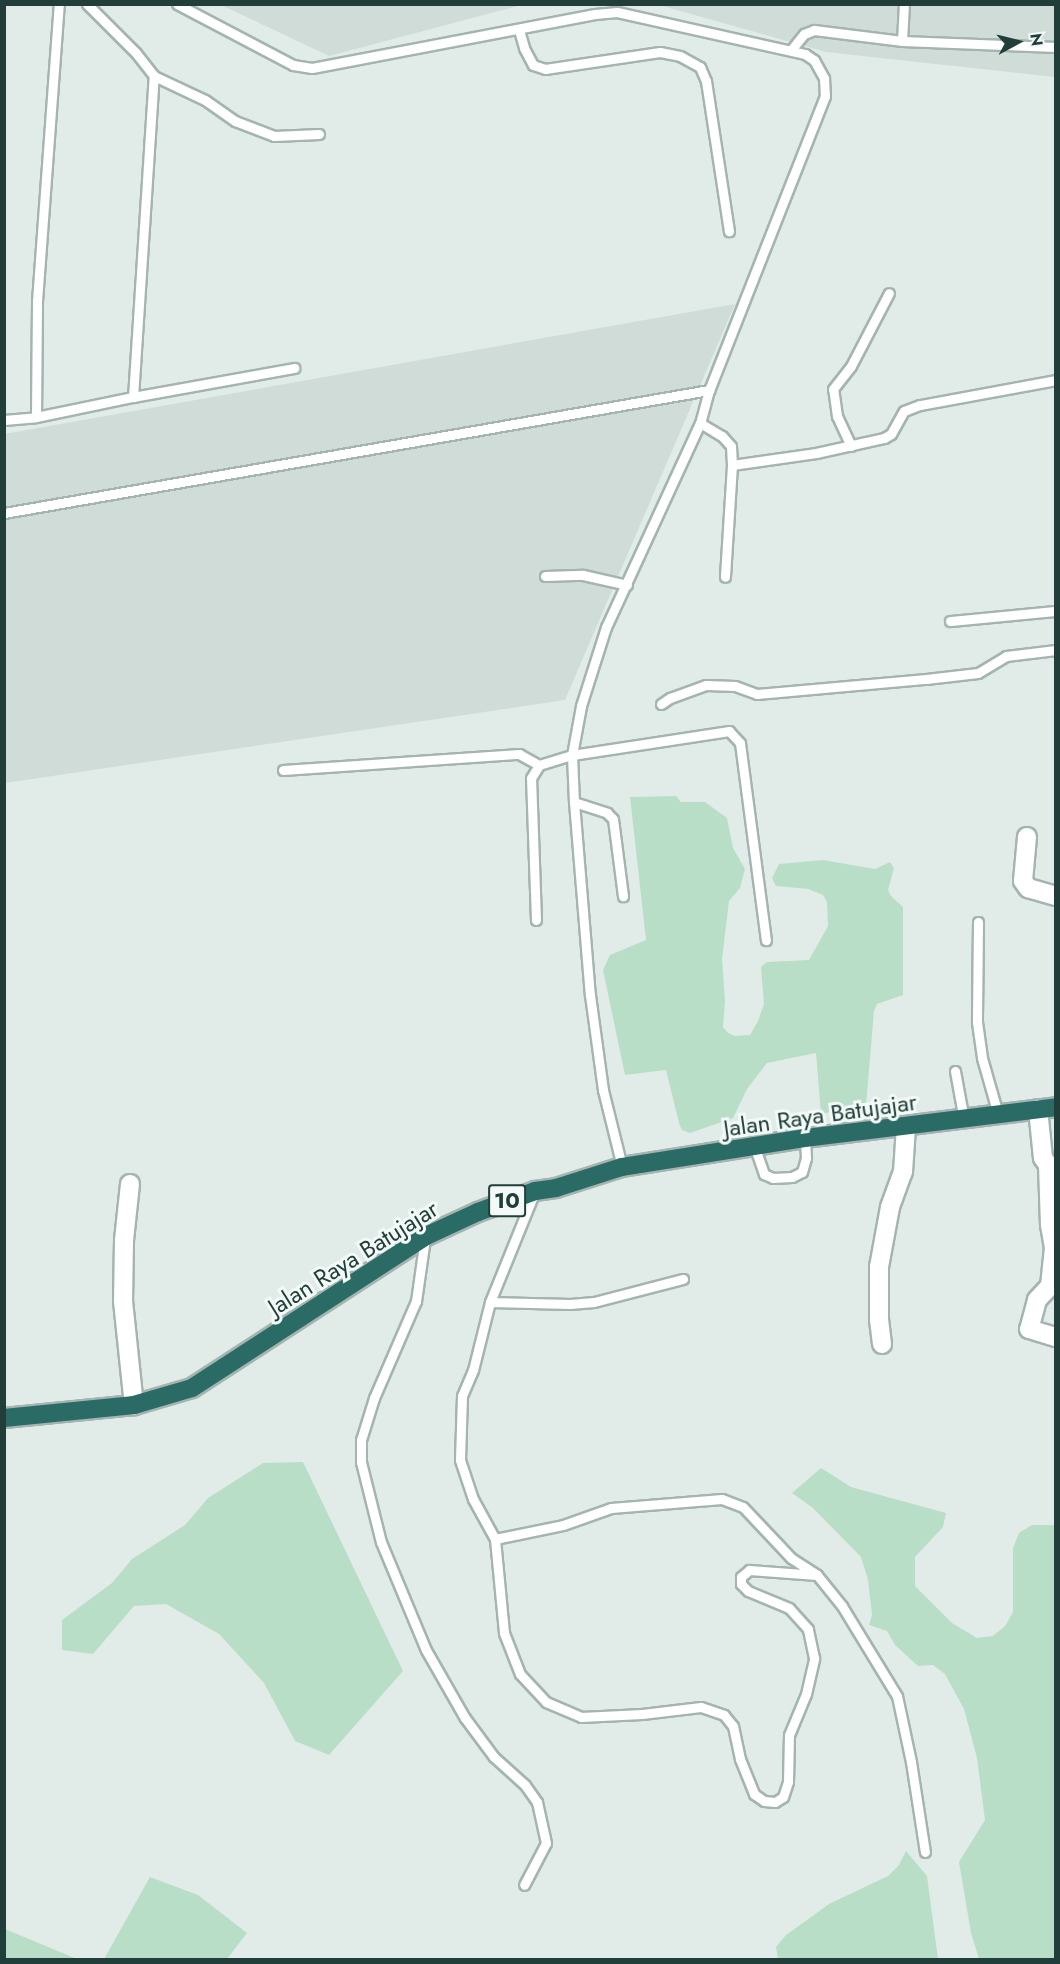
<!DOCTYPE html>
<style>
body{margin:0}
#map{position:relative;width:1060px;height:1964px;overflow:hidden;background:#e1ece9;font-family:Jost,sans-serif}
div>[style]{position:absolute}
.built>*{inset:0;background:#cfdcd8}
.green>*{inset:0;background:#b9dec8}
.roads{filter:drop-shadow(2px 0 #a4b4b1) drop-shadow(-2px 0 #a4b4b1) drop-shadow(0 2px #a4b4b1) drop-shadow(0 -2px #a4b4b1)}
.lane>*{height:9px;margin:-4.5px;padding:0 4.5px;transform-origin:4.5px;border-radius:4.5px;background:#fff}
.street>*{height:18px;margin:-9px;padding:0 9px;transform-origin:9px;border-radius:9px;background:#fff}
.highway>*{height:18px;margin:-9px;padding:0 9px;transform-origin:9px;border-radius:9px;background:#2b6b66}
span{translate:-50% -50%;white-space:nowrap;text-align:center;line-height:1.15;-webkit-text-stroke:6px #f2f9f6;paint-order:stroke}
.shield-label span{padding:2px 4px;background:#f2f9f6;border:2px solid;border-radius:4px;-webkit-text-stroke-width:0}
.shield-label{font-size:22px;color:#213e3a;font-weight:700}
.street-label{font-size:24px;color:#213e3a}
.frame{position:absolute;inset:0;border:6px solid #213e3a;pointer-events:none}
.north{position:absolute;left:988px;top:12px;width:60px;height:60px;-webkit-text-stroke:4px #f2f9f6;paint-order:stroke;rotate:83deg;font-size:16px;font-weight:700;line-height:24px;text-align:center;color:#213e3a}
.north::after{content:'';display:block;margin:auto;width:21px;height:27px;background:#213e3a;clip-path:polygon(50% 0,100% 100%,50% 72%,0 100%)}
</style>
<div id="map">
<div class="built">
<i style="clip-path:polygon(221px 5px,521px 5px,329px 56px)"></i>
<i style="clip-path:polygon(659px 5px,1055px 5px,1055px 77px,826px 52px)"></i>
<i style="clip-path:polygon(735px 304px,565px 700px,5px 783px,4px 434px)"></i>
</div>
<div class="green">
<i style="clip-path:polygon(676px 796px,681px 802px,705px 802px,727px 818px,733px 848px,745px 869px,740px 888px,729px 901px,722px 959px,725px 1001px,723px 1027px,728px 1033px,735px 1036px,750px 1035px,758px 1021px,764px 1004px,761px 967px,767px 962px,809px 960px,828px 926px,827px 902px,823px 895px,808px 889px,776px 886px,772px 878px,779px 864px,823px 860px,875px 869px,890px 862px,894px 868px,888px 890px,891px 896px,903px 907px,903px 995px,877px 1004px,874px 1011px,866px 1105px,821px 1114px,816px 1053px,767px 1063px,747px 1089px,733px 1118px,690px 1133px,682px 1130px,679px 1123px,666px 1070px,625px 1075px,603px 970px,610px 955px,646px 940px,630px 797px)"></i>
<i style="clip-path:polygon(303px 1462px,403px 1671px,329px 1755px,295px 1741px,264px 1683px,219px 1634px,166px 1604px,134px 1606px,93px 1654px,62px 1650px,62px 1620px,112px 1583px,132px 1559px,185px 1525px,208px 1498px,263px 1463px)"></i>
<i style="clip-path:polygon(821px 1468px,851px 1487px,946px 1513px,943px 1527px,915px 1557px,915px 1586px,952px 1623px,977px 1638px,993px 1636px,1005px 1626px,1013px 1612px,1013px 1548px,1019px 1533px,1032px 1525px,1055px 1525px,1055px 1959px,979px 1959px,971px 1933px,959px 1862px,985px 1820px,977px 1758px,964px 1709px,945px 1674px,933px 1665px,918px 1666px,895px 1645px,887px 1631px,869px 1625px,872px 1615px,868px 1580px,861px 1557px,813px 1508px,792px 1493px)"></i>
<i style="clip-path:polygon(906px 1851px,927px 1876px,938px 1959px,778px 1959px,776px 1947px,786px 1935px,829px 1904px,888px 1876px,899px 1865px)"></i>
<i style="clip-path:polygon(150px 1877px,198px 1895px,247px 1933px,227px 1959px,104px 1959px)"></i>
<i style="clip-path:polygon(5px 1929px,77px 1959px,5px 1959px)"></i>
</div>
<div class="roads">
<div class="lane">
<i style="left:87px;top:4px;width:69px;rotate:45deg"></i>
<i style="left:136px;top:53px;width:29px;rotate:52deg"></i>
<i style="left:154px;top:76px;width:56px;rotate:25.2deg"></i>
<i style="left:205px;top:100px;width:37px;rotate:35deg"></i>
<i style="left:235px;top:121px;width:42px;rotate:21deg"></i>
<i style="left:274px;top:136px;width:45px;rotate:-2.5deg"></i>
<i style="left:177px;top:4px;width:131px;rotate:27.7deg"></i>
<i style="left:293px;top:65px;width:19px;rotate:9deg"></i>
<i style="left:312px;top:68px;width:288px;rotate:-10.8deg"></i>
<i style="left:595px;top:14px;width:22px;rotate:-5deg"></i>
<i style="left:617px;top:12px;width:193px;rotate:12.6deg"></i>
<i style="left:805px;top:54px;width:11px;rotate:34deg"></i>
<i style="left:814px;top:60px;width:21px;rotate:61deg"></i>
<i style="left:824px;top:78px;width:18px;rotate:87deg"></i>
<i style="left:825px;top:96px;width:316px;rotate:111.5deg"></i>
<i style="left:709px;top:390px;width:34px;rotate:105deg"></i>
<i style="left:700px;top:423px;width:225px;rotate:114.7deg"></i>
<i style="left:606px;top:627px;width:83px;rotate:107.6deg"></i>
<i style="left:581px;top:706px;width:50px;rotate:100.4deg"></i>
<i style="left:572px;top:755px;width:47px;rotate:87.6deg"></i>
<i style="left:574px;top:802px;width:194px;rotate:85.3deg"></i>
<i style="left:590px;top:995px;width:96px;rotate:82.2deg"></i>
<i style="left:603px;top:1090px;width:79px;rotate:76.1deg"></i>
<i style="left:519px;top:30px;width:19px;rotate:74deg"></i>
<i style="left:524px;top:48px;width:19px;rotate:62deg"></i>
<i style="left:533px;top:65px;width:13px;rotate:18deg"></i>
<i style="left:545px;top:69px;width:116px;rotate:-8.4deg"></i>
<i style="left:660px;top:52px;width:20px;rotate:11deg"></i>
<i style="left:680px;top:56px;width:23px;rotate:29deg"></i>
<i style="left:700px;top:67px;width:15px;rotate:67deg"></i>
<i style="left:706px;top:81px;width:152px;rotate:81.3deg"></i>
<i style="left:902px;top:41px;width:37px;rotate:-87deg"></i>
<i style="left:791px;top:50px;width:21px;rotate:-51deg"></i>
<i style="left:804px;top:34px;width:11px;rotate:-22deg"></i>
<i style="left:814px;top:30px;width:89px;rotate:7.1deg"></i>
<i style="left:902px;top:41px;width:154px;rotate:2.2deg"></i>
<i style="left:133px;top:397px;width:164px;rotate:-10.2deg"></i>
<i style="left:36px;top:417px;width:116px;rotate:-89.5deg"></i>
<i style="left:37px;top:301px;width:298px;rotate:-85.8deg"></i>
<i style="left:4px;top:420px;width:32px;rotate:-5deg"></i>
<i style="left:36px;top:417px;width:99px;rotate:-11.7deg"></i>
<i style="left:133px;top:397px;width:322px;rotate:-86.3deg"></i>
<i style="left:700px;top:423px;width:26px;rotate:31deg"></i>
<i style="left:722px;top:436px;width:13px;rotate:48deg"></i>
<i style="left:731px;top:446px;width:19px;rotate:87deg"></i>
<i style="left:732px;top:465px;width:112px;rotate:93.6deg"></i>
<i style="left:851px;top:446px;width:33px;rotate:-115deg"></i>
<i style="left:837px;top:416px;width:27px;rotate:-98deg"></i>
<i style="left:833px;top:389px;width:29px;rotate:-52deg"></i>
<i style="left:851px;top:366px;width:82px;rotate:-62.5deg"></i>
<i style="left:732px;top:465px;width:85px;rotate:-8.1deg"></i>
<i style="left:816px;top:453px;width:70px;rotate:-12.4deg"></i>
<i style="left:884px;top:438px;width:8px;rotate:-30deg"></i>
<i style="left:891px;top:434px;width:26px;rotate:-61deg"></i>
<i style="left:904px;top:411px;width:17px;rotate:-21deg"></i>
<i style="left:920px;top:405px;width:138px;rotate:-10.4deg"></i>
<i style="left:4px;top:513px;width:716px;rotate:-9.9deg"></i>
<i style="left:545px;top:576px;width:38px;rotate:-2deg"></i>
<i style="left:583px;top:575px;width:45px;rotate:12.8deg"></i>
<i style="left:950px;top:621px;width:106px;rotate:-5.4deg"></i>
<i style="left:661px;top:704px;width:11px;rotate:-34deg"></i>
<i style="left:670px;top:698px;width:38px;rotate:-20deg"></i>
<i style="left:706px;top:685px;width:29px;rotate:2deg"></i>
<i style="left:735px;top:686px;width:23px;rotate:20deg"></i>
<i style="left:757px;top:694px;width:170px;rotate:-5.1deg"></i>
<i style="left:926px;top:679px;width:52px;rotate:-6.6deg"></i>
<i style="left:978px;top:673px;width:33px;rotate:-31deg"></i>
<i style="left:1006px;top:656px;width:50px;rotate:-6.8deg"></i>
<i style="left:283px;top:770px;width:237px;rotate:-3.9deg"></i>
<i style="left:519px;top:754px;width:23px;rotate:29deg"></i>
<i style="left:574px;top:802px;width:35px;rotate:18deg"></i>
<i style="left:607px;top:813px;width:8px;rotate:45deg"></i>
<i style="left:613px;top:819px;width:78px;rotate:82.6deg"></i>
<i style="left:536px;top:920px;width:142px;rotate:-92deg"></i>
<i style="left:531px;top:778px;width:15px;rotate:-58deg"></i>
<i style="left:539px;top:765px;width:34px;rotate:-17deg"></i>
<i style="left:572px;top:755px;width:159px;rotate:-8.7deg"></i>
<i style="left:729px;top:731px;width:16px;rotate:47deg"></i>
<i style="left:740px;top:743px;width:199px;rotate:82.5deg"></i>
<i style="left:978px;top:922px;width:100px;rotate:90.6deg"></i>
<i style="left:977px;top:1022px;width:36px;rotate:82deg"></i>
<i style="left:982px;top:1058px;width:58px;rotate:74.1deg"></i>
<i style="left:955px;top:1071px;width:50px;rotate:79.6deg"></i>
<i style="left:755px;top:1148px;width:28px;rotate:71deg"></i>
<i style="left:764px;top:1174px;width:10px;rotate:24deg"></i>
<i style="left:773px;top:1178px;width:19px;rotate:-3deg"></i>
<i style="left:792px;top:1177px;width:11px;rotate:-27deg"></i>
<i style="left:802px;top:1172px;width:15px;rotate:-74deg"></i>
<i style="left:806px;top:1158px;width:20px;rotate:-93deg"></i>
<i style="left:535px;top:1191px;width:120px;rotate:112.1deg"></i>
<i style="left:490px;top:1302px;width:70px;rotate:104deg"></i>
<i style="left:473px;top:1370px;width:28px;rotate:113deg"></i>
<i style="left:462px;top:1396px;width:64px;rotate:91.8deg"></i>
<i style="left:460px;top:1460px;width:41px;rotate:71.6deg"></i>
<i style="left:473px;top:1499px;width:46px;rotate:61.2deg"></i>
<i style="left:495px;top:1539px;width:94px;rotate:84.5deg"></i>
<i style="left:504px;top:1633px;width:44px;rotate:68.7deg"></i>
<i style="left:520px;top:1674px;width:38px;rotate:47deg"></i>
<i style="left:546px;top:1702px;width:38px;rotate:23deg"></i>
<i style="left:581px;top:1717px;width:61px;rotate:-2.8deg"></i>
<i style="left:642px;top:1714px;width:59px;rotate:-6.8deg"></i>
<i style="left:701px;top:1707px;width:24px;rotate:19deg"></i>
<i style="left:724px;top:1715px;width:14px;rotate:51deg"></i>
<i style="left:733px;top:1726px;width:34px;rotate:78deg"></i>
<i style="left:740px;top:1759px;width:38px;rotate:68deg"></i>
<i style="left:754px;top:1794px;width:12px;rotate:35deg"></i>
<i style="left:764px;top:1801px;width:11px;rotate:5deg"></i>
<i style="left:775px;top:1802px;width:9px;rotate:-32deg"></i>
<i style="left:783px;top:1797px;width:16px;rotate:-72deg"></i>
<i style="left:788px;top:1782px;width:47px;rotate:-88.8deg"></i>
<i style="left:789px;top:1735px;width:44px;rotate:-67.5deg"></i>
<i style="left:806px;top:1694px;width:37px;rotate:-77deg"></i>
<i style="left:814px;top:1658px;width:30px;rotate:-102deg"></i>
<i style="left:808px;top:1629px;width:28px;rotate:-132deg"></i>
<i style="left:789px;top:1608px;width:44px;rotate:-157.5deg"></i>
<i style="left:748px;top:1591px;width:10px;rotate:-135deg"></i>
<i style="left:741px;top:1584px;width:7px;rotate:-90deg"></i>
<i style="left:741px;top:1577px;width:11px;rotate:-41deg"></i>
<i style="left:749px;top:1570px;width:68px;rotate:4.2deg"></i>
<i style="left:425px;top:1238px;width:64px;rotate:98.1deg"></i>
<i style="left:416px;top:1301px;width:106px;rotate:113.4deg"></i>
<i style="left:374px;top:1398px;width:44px;rotate:107.2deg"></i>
<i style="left:361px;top:1440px;width:22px;rotate:90deg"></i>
<i style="left:361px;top:1462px;width:82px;rotate:76deg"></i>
<i style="left:381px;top:1542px;width:117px;rotate:67.4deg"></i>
<i style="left:426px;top:1650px;width:78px;rotate:60.2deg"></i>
<i style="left:465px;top:1718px;width:49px;rotate:53.4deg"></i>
<i style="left:494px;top:1757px;width:42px;rotate:42.1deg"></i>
<i style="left:525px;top:1785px;width:21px;rotate:55deg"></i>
<i style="left:537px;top:1802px;width:42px;rotate:77.6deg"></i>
<i style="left:546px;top:1843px;width:47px;rotate:117.6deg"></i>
<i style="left:490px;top:1302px;width:80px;rotate:1.4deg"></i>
<i style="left:570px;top:1304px;width:24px;rotate:-5deg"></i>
<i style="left:594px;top:1302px;width:92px;rotate:-14.5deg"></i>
<i style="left:495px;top:1539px;width:69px;rotate:-11.6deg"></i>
<i style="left:563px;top:1525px;width:51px;rotate:-19.5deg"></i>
<i style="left:611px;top:1508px;width:111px;rotate:-4.6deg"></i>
<i style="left:722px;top:1499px;width:22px;rotate:21deg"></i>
<i style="left:743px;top:1507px;width:70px;rotate:46.7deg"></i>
<i style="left:791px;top:1558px;width:31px;rotate:33deg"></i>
<i style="left:817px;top:1575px;width:40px;rotate:51deg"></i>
<i style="left:842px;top:1606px;width:105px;rotate:58.6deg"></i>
<i style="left:897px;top:1696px;width:67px;rotate:78deg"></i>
<i style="left:911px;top:1762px;width:91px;rotate:81.2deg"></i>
</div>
<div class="street">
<i style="left:1027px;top:837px;width:44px;rotate:95.2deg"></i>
<i style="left:1023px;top:881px;width:9px;rotate:54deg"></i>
<i style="left:1028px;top:888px;width:29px;rotate:16deg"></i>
<i style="left:1038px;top:1109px;width:49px;rotate:84.2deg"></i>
<i style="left:1043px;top:1158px;width:9px;rotate:54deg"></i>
<i style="left:1048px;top:1165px;width:60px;rotate:88.1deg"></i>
<i style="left:1050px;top:1225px;width:23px;rotate:80deg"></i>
<i style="left:1054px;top:1248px;width:38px;rotate:96deg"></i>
<i style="left:1050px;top:1286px;width:19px;rotate:133deg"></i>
<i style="left:1037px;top:1300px;width:30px;rotate:105deg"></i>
<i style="left:1029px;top:1329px;width:28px;rotate:17deg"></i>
<i style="left:130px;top:1184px;width:56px;rotate:96.1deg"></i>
<i style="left:124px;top:1240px;width:61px;rotate:90.9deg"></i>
<i style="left:123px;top:1301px;width:105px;rotate:84deg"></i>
<i style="left:882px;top:1344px;width:24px;rotate:-97deg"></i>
<i style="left:879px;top:1320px;width:53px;rotate:-90deg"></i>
<i style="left:879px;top:1267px;width:61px;rotate:-79.6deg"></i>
<i style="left:890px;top:1207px;width:37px;rotate:-70deg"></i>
<i style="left:903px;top:1172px;width:45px;rotate:-86.2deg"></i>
</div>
<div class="highway">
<i style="left:4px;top:1418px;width:131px;rotate:-5.7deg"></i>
<i style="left:134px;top:1405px;width:60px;rotate:-16.3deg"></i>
<i style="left:192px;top:1388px;width:279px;rotate:-33deg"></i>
<i style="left:426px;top:1236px;width:57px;rotate:-24.8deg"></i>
<i style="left:478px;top:1212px;width:61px;rotate:-20.2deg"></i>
<i style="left:535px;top:1191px;width:21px;rotate:-8deg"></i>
<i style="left:556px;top:1188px;width:69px;rotate:-17.7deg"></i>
<i style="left:622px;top:1167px;width:185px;rotate:-9deg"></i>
<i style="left:805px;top:1138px;width:253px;rotate:-7deg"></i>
</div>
</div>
<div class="shield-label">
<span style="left:507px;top:1201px">10</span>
</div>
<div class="street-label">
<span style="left:820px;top:1115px;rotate:-8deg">Jalan Raya Batujajar</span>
<span style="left:353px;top:1258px;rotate:-32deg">Jalan Raya Batujajar</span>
</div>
<div class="frame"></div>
<div class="north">N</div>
</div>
